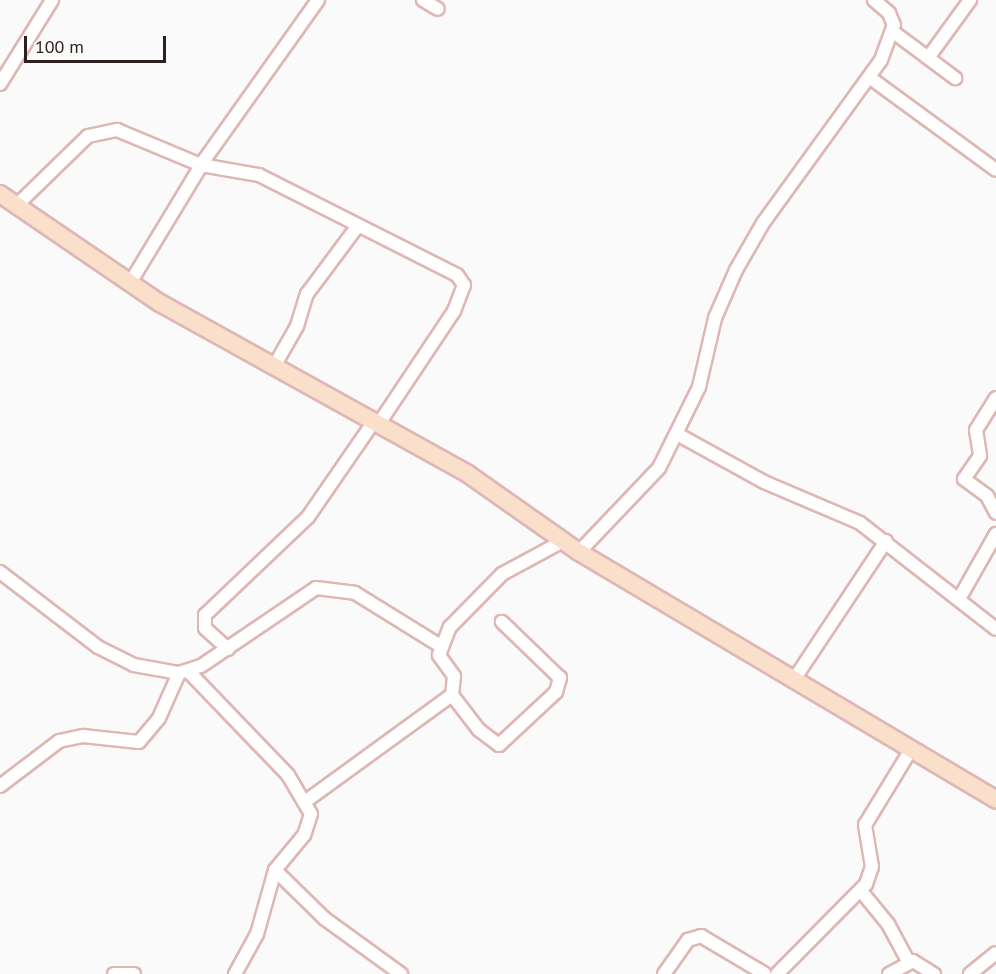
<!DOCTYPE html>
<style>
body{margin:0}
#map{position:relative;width:996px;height:974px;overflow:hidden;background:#fafafa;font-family:"PT Sans",sans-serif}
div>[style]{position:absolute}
.roads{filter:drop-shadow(2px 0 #deb7b5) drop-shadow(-2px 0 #deb7b5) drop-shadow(0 2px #deb7b5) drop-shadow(0 -2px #deb7b5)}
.street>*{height:12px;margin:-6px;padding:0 6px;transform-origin:6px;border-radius:6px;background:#fff}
.secondary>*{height:16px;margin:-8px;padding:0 8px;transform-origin:8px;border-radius:8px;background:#fadfcb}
span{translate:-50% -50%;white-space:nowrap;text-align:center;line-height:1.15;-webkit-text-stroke:6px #fafafa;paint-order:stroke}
.scale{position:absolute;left:24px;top:36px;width:142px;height:27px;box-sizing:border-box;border:3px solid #2f2020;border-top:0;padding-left:8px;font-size:18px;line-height:21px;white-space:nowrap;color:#2f2020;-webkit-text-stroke:4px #fafafa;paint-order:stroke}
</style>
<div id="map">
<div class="roads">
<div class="street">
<i style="left:423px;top:0;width:17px;rotate:31deg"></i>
<i style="left:892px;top:31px;width:79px;rotate:36.7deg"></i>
<i style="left:928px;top:58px;width:72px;rotate:-54.1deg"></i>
<i style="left:869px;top:77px;width:157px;rotate:36.2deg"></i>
<i style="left:0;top:84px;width:99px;rotate:-58.2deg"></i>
<i style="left:17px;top:205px;width:99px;rotate:-44.2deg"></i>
<i style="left:88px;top:136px;width:30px;rotate:-12deg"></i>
<i style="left:117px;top:130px;width:91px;rotate:22.6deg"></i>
<i style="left:201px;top:165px;width:59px;rotate:9.8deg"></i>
<i style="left:259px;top:175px;width:222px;rotate:26.8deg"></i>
<i style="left:457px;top:275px;width:12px;rotate:55deg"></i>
<i style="left:464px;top:285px;width:28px;rotate:111deg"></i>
<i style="left:454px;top:311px;width:133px;rotate:123.7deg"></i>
<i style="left:130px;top:283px;width:145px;rotate:-58.8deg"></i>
<i style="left:205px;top:159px;width:195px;rotate:-54.6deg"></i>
<i style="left:276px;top:363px;width:43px;rotate:-60.4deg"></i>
<i style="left:297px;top:326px;width:34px;rotate:-73deg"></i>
<i style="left:307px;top:294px;width:84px;rotate:-53.3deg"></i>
<i style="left:996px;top:398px;width:38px;rotate:122deg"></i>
<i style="left:976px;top:430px;width:26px;rotate:81deg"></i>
<i style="left:980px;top:456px;width:28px;rotate:125deg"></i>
<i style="left:964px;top:479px;width:29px;rotate:36deg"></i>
<i style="left:987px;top:496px;width:19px;rotate:62deg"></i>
<i style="left:677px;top:434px;width:99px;rotate:28.9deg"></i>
<i style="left:764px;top:482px;width:104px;rotate:23.1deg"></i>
<i style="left:860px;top:523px;width:172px;rotate:37.9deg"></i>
<i style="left:579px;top:552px;width:116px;rotate:-46.4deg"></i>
<i style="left:659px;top:468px;width:90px;rotate:-63.7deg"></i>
<i style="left:699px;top:387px;width:71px;rotate:-76.9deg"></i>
<i style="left:715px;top:318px;width:52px;rotate:-66.4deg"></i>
<i style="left:736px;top:270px;width:54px;rotate:-60.1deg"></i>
<i style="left:763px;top:223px;width:201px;rotate:-54.1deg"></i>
<i style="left:881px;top:60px;width:37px;rotate:-70deg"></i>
<i style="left:894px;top:25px;width:13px;rotate:-113deg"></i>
<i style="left:889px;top:13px;width:20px;rotate:-139deg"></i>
<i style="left:0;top:572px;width:123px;rotate:37.4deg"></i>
<i style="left:98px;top:647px;width:40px;rotate:26.6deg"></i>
<i style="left:134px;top:665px;width:46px;rotate:10.1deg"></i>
<i style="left:179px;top:673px;width:23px;rotate:-18deg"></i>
<i style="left:201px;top:666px;width:139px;rotate:-34.1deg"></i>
<i style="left:316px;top:588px;width:39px;rotate:7deg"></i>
<i style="left:355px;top:593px;width:99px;rotate:31.8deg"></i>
<i style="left:959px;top:599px;width:75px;rotate:-60.4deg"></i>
<i style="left:228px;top:649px;width:31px;rotate:-138deg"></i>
<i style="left:205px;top:628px;width:13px;rotate:-90deg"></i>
<i style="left:205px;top:615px;width:142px;rotate:-43.6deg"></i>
<i style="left:308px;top:517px;width:118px;rotate:-55.4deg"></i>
<i style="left:189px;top:672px;width:143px;rotate:46.1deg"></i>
<i style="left:288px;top:775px;width:45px;rotate:59.5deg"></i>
<i style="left:311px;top:814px;width:22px;rotate:108deg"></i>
<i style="left:304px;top:835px;width:45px;rotate:129.6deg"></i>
<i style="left:275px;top:870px;width:66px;rotate:105.7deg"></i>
<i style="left:257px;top:934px;width:46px;rotate:118.8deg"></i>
<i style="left:793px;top:681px;width:168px;rotate:-56.4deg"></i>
<i style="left:452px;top:695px;width:44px;rotate:52.4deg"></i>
<i style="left:479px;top:730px;width:25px;rotate:37deg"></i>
<i style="left:499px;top:745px;width:78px;rotate:-42.9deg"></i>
<i style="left:556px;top:692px;width:15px;rotate:-74deg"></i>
<i style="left:560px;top:678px;width:81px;rotate:-136deg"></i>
<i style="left:0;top:786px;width:74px;rotate:-37.3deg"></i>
<i style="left:59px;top:741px;width:25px;rotate:-12deg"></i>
<i style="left:83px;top:736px;width:56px;rotate:6.1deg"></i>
<i style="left:139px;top:742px;width:31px;rotate:-50deg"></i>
<i style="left:159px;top:718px;width:49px;rotate:-66deg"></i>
<i style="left:306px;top:801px;width:180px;rotate:-36deg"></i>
<i style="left:452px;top:695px;width:19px;rotate:-84deg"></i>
<i style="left:454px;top:676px;width:26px;rotate:-126deg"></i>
<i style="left:439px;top:655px;width:30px;rotate:-69deg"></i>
<i style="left:450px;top:627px;width:74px;rotate:-45.5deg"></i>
<i style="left:502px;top:574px;width:69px;rotate:-28.4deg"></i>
<i style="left:275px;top:870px;width:70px;rotate:44.4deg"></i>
<i style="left:325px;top:919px;width:94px;rotate:35.9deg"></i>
<i style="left:861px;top:891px;width:43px;rotate:50.7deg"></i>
<i style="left:888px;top:924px;width:42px;rotate:61.6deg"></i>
<i style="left:114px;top:974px;width:20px"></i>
<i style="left:664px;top:974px;width:42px;rotate:-54.8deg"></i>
<i style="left:688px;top:940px;width:14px;rotate:-17deg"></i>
<i style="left:701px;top:936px;width:74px;rotate:30.7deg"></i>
<i style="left:777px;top:974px;width:127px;rotate:-45.3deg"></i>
<i style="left:866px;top:884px;width:18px;rotate:-71deg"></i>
<i style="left:872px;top:867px;width:43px;rotate:-99.5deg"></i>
<i style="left:865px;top:825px;width:90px;rotate:-58.6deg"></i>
<i style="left:889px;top:974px;width:27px;rotate:-28deg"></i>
<i style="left:913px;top:961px;width:25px;rotate:32deg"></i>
<i style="left:970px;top:974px;width:33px;rotate:-39deg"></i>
</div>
<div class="secondary">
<i style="left:0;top:194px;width:194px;rotate:34.3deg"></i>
<i style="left:160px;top:303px;width:352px;rotate:29deg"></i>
<i style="left:468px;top:474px;width:136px;rotate:35.1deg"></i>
<i style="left:579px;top:552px;width:485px;rotate:30.7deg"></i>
</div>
</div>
<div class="scale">100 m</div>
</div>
